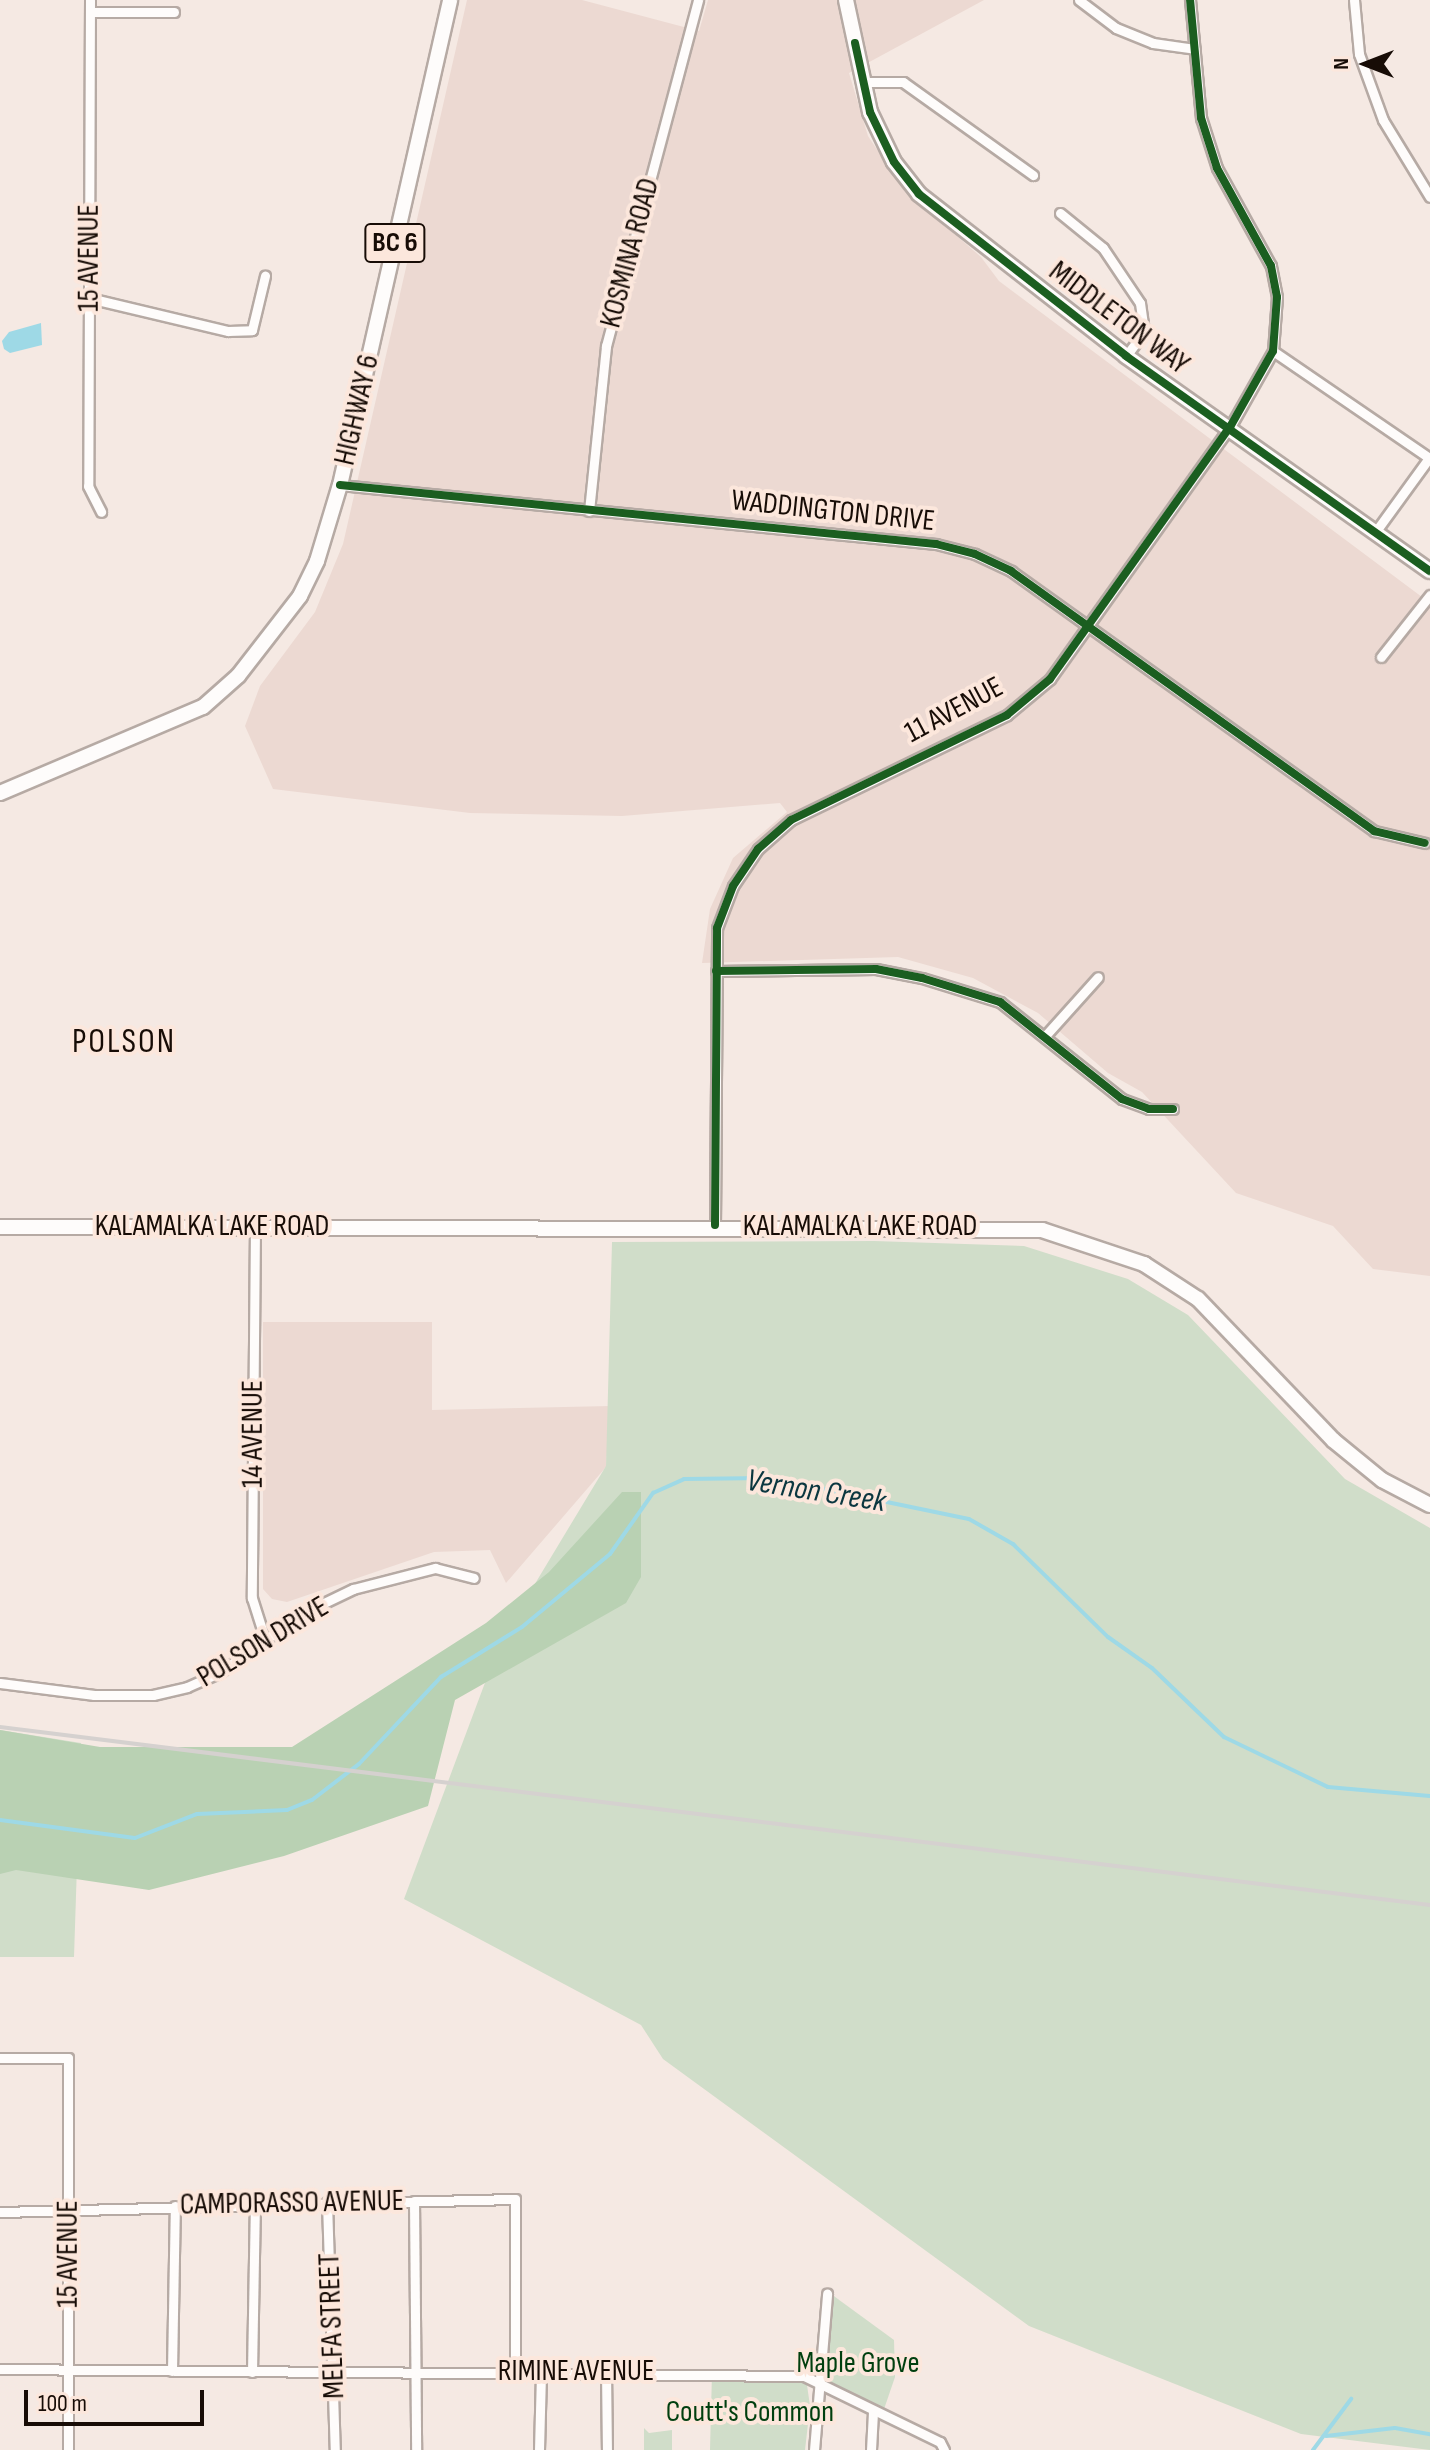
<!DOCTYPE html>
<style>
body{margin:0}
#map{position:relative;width:1430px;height:2450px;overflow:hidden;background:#f5e9e3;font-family:"Sofia Sans Condensed",sans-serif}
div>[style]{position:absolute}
.industrial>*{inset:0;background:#ecd9d2}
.green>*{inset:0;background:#d0ddc9}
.forest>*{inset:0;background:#b9d1b3}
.water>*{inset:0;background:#9ed9e6}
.stream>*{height:4px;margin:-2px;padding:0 2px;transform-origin:2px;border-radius:2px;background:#9ed9e6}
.roads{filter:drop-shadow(2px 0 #b6aaa4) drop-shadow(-2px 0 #b6aaa4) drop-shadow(0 2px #b6aaa4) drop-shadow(0 -2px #b6aaa4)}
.street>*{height:9px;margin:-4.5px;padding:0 4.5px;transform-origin:4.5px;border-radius:4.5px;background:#fefcfb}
.secondary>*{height:14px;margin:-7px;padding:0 7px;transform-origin:7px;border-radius:7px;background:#fefcfb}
.primary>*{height:14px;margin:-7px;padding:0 7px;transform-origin:7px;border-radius:7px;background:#fefcfb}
.rail>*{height:4px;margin:-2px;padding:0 2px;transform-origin:2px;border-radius:2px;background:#d5d1cf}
.cycleway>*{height:8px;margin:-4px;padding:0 4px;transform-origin:4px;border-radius:4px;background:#1b5e20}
span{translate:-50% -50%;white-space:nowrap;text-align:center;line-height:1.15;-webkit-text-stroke:8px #fce7dc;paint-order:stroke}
.shield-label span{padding:2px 6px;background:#fce7dc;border:2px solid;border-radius:6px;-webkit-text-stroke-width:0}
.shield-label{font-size:28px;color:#170c06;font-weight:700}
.street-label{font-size:30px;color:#170c06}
.park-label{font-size:30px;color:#003f0f}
.water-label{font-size:32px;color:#0b3740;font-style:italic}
.quarter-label{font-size:34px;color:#170c06;letter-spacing:2px}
.north{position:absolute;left:1326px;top:24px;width:80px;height:80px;-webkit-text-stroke:6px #fce7dc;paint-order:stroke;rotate:270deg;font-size:22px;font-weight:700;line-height:32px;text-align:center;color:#170c06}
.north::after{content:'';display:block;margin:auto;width:28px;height:36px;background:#170c06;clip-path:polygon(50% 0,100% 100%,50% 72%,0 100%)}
.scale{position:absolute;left:24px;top:2390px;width:180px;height:36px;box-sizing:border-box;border:4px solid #170c06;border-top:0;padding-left:10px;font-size:24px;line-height:28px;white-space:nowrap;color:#170c06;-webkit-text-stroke:6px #fce7dc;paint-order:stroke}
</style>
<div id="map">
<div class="industrial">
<i style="clip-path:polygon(467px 0,582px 0,699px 31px,708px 0,984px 0,849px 73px,868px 136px,903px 189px,981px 257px,999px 281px,1430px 603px,1430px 1276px,1373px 1269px,1333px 1226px,1236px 1193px,1142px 1092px,1108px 1073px,1038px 1013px,973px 978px,898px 957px,702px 963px,710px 909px,733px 858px,787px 812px,780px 803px,622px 816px,470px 813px,273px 789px,245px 726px,260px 686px,315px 612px,343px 544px)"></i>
<i style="clip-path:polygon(263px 1322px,432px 1322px,432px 1410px,610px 1406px,606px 1467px,506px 1583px,490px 1550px,434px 1552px,287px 1602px,272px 1599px,263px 1589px)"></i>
</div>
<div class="green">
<i style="clip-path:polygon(874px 1241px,1024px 1246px,1128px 1279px,1188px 1315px,1345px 1479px,1430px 1528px,1430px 2450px,1301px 2434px,1029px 2326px,663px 2059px,641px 2025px,404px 1899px,501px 1640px,606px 1466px,612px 1242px)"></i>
<i style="clip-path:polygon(0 1730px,81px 1743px,74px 1957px,0 1957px)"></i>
<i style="clip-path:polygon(831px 2294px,894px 2340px,895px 2377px,882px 2415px,819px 2386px)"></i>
<i style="clip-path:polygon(712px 2373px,797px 2376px,807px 2385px,810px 2406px,805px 2450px,710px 2450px)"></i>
<i style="clip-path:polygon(644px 2428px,649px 2433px,672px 2430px,672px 2450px,644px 2450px)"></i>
</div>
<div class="forest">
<i style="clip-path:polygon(622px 1492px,641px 1492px,641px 1577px,626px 1603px,455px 1700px,428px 1806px,284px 1856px,149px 1890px,16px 1870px,0 1874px,0 1730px,100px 1747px,292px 1747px,486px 1623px,549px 1572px)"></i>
</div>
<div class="water">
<i style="clip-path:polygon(41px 323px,42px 345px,10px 353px,4px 349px,2px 341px,9px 332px)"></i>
</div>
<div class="stream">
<i style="left:0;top:1820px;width:136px;rotate:7.6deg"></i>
<i style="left:135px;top:1838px;width:66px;rotate:-21.2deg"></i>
<i style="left:197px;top:1814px;width:90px;rotate:-2.5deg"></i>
<i style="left:287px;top:1810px;width:27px;rotate:-22deg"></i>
<i style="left:312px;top:1800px;width:59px;rotate:-37.5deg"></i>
<i style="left:359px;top:1764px;width:120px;rotate:-46.7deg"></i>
<i style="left:441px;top:1677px;width:95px;rotate:-31.7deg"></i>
<i style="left:522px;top:1627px;width:114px;rotate:-39.7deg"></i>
<i style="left:610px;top:1554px;width:75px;rotate:-54.8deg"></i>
<i style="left:653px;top:1493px;width:34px;rotate:-24deg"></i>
<i style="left:684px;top:1479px;width:87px;rotate:-0.7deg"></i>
<i style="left:771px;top:1478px;width:202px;rotate:11.7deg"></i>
<i style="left:969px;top:1519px;width:51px;rotate:29.6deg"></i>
<i style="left:1013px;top:1544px;width:133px;rotate:44.4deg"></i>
<i style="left:1108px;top:1637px;width:54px;rotate:35.2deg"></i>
<i style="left:1152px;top:1668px;width:100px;rotate:43.8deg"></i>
<i style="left:1224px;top:1737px;width:115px;rotate:25.7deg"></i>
<i style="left:1328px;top:1787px;width:102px;rotate:5deg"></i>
<i style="left:1326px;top:2436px;width:69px;rotate:-6.6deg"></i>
<i style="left:1395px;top:2428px;width:36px;rotate:10deg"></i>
<i style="left:1313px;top:2450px;width:64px;rotate:-53.3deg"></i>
</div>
<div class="roads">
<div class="street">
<i style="left:90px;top:0;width:486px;rotate:90.2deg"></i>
<i style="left:88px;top:486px;width:29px;rotate:63deg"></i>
<i style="left:1079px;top:0;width:46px;rotate:37.1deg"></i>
<i style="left:1116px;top:28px;width:40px;rotate:22deg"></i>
<i style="left:1153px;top:43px;width:42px;rotate:8.1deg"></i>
<i style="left:1354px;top:0;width:54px;rotate:84.7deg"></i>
<i style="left:1359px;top:54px;width:70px;rotate:70deg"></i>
<i style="left:1383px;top:120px;width:90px;rotate:58.6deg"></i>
<i style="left:90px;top:12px;width:84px"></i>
<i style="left:862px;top:82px;width:41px"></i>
<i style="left:903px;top:82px;width:160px;rotate:35.6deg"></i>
<i style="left:1060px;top:213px;width:55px;rotate:39.1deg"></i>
<i style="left:1103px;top:248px;width:66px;rotate:56.1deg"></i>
<i style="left:1140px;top:303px;width:29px;rotate:82deg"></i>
<i style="left:1144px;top:332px;width:30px;rotate:127deg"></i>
<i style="left:89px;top:298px;width:143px;rotate:13.4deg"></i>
<i style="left:228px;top:331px;width:24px;rotate:-2deg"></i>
<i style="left:252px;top:330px;width:56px;rotate:-76.5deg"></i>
<i style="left:1273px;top:351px;width:189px;rotate:34.4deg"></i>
<i style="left:1429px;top:458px;width:90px;rotate:126deg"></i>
<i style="left:340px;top:485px;width:599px;rotate:5.65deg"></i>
<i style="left:936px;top:544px;width:40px;rotate:14.4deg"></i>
<i style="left:975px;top:554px;width:40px;rotate:25deg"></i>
<i style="left:1011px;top:571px;width:447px;rotate:35.6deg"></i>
<i style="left:1374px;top:831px;width:52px;rotate:13.2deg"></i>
<i style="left:589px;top:511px;width:166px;rotate:-84.1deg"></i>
<i style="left:606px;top:346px;width:358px;rotate:-75.1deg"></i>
<i style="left:1381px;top:657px;width:79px;rotate:-51.7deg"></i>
<i style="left:716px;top:971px;width:160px;rotate:-0.7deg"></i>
<i style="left:876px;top:969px;width:47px;rotate:11.1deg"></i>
<i style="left:922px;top:978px;width:82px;rotate:17.1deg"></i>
<i style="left:1000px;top:1002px;width:156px;rotate:38.5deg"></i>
<i style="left:1122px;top:1099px;width:29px;rotate:20deg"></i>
<i style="left:1149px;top:1109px;width:24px"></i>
<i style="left:1045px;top:1036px;width:79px;rotate:-48.1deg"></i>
<i style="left:715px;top:1225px;width:297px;rotate:-89.6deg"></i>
<i style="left:717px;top:928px;width:45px;rotate:-69.1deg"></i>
<i style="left:733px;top:886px;width:45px;rotate:-56deg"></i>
<i style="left:758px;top:849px;width:44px;rotate:-41.3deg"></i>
<i style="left:791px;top:820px;width:240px;rotate:-25.9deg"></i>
<i style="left:1007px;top:715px;width:56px;rotate:-39.9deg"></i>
<i style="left:1050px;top:679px;width:310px;rotate:-54.5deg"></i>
<i style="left:1230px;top:427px;width:87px;rotate:-60.5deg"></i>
<i style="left:1273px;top:351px;width:54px;rotate:-85.8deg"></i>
<i style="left:1277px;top:297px;width:32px;rotate:-101deg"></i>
<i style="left:1271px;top:266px;width:112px;rotate:-118.9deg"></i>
<i style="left:1217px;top:168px;width:52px;rotate:-107.7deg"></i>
<i style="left:1201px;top:118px;width:119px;rotate:-95.3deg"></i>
<i style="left:255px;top:1226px;width:372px;rotate:90.5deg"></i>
<i style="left:252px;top:1598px;width:43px;rotate:72.4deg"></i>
<i style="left:0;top:1683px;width:95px;rotate:7.3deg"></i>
<i style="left:94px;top:1695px;width:59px"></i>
<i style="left:153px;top:1695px;width:35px;rotate:-13deg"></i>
<i style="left:187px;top:1687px;width:35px;rotate:-24deg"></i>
<i style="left:219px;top:1673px;width:101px;rotate:-35.7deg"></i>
<i style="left:301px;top:1614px;width:58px;rotate:-25.7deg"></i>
<i style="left:353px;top:1589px;width:85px;rotate:-14.4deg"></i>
<i style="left:435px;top:1568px;width:40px;rotate:14.4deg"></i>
<i style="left:0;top:2058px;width:68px"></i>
<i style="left:68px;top:2058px;width:392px;rotate:90deg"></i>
<i style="left:414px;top:2201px;width:249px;rotate:89.5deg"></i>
<i style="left:327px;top:2202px;width:248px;rotate:88.2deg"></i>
<i style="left:0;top:2212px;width:515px;rotate:-1.45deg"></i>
<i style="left:515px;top:2199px;width:171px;rotate:90deg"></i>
<i style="left:0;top:2369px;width:804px;rotate:0.5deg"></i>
<i style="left:804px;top:2376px;width:151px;rotate:25.9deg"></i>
<i style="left:940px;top:2442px;width:9px;rotate:63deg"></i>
<i style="left:172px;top:2371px;width:165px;rotate:-89deg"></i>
<i style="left:606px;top:2371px;width:79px;rotate:89.3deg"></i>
<i style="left:252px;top:2372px;width:169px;rotate:-89deg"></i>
<i style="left:539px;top:2450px;width:79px;rotate:-88.5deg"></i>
<i style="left:814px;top:2450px;width:157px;rotate:-85.2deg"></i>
<i style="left:871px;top:2450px;width:39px;rotate:-87deg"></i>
</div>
<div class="secondary">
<i style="left:846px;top:0;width:115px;rotate:77.9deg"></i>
<i style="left:870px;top:112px;width:55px;rotate:64.4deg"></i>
<i style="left:894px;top:162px;width:41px;rotate:52deg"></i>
<i style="left:919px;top:194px;width:263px;rotate:38deg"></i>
<i style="left:1126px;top:356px;width:372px;rotate:35.3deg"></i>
<i style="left:0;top:1227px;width:1042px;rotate:0.16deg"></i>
<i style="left:1042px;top:1230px;width:108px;rotate:18.4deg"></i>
<i style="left:1144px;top:1264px;width:64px;rotate:32.9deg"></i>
<i style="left:1198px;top:1299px;width:195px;rotate:46.2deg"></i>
<i style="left:1333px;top:1440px;width:63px;rotate:39.2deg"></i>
<i style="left:1382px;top:1480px;width:54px;rotate:27.5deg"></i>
</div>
<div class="primary">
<i style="left:0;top:793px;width:220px;rotate:-23deg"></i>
<i style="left:203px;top:707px;width:47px;rotate:-41.5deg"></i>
<i style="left:238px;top:676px;width:101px;rotate:-52.2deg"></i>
<i style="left:300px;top:596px;width:39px;rotate:-64deg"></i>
<i style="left:317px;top:561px;width:79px;rotate:-73.2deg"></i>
<i style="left:340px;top:485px;width:497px;rotate:-77.2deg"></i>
</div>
</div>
<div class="rail">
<i style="left:0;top:1727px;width:1441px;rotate:7.1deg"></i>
</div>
<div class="cycleway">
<i style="left:855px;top:43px;width:71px;rotate:77.7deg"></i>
<i style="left:870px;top:112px;width:55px;rotate:64.4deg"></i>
<i style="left:894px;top:162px;width:41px;rotate:52deg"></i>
<i style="left:919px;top:194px;width:263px;rotate:38deg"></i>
<i style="left:1126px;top:356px;width:372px;rotate:35.3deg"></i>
<i style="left:340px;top:485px;width:599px;rotate:5.65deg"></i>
<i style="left:936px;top:544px;width:40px;rotate:14.4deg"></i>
<i style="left:975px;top:554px;width:40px;rotate:25deg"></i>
<i style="left:1011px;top:571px;width:447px;rotate:35.6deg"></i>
<i style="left:1374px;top:831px;width:52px;rotate:13.2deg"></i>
<i style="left:716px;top:971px;width:160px;rotate:-0.7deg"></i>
<i style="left:876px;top:969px;width:47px;rotate:11.1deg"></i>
<i style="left:922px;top:978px;width:82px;rotate:17.1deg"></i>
<i style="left:1000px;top:1002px;width:156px;rotate:38.5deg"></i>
<i style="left:1122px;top:1099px;width:29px;rotate:20deg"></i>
<i style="left:1149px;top:1109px;width:24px"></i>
<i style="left:715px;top:1225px;width:297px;rotate:-89.6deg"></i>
<i style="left:717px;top:928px;width:45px;rotate:-69.1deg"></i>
<i style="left:733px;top:886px;width:45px;rotate:-56deg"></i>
<i style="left:758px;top:849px;width:44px;rotate:-41.3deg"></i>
<i style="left:791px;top:820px;width:240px;rotate:-25.9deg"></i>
<i style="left:1007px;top:715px;width:56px;rotate:-39.9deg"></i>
<i style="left:1050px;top:679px;width:310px;rotate:-54.5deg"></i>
<i style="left:1230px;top:427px;width:87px;rotate:-60.5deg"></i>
<i style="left:1273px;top:351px;width:54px;rotate:-85.8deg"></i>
<i style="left:1277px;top:297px;width:32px;rotate:-101deg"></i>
<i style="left:1271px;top:266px;width:112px;rotate:-118.9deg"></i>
<i style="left:1217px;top:168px;width:52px;rotate:-107.7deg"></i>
<i style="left:1201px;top:118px;width:119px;rotate:-95.3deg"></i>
</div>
<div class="shield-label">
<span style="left:395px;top:243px">BC 6</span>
</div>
<div class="street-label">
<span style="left:630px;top:253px;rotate:-75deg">KOSMINA ROAD</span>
<span style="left:89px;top:258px;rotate:-90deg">15 AVENUE</span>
<span style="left:1119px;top:318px;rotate:37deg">MIDDLETON WAY</span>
<span style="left:357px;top:410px;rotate:-77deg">HIGHWAY 6</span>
<span style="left:833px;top:511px;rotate:6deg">WADDINGTON DRIVE</span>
<span style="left:954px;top:710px;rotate:-28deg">11 AVENUE</span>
<span style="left:212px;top:1226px">KALAMALKA LAKE ROAD</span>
<span style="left:860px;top:1226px">KALAMALKA LAKE ROAD</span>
<span style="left:253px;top:1434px;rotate:-90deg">14 AVENUE</span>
<span style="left:263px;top:1642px;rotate:-31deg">POLSON DRIVE</span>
<span style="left:292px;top:2203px;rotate:-1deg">CAMPORASSO AVENUE</span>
<span style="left:68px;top:2254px;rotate:-90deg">15 AVENUE</span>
<span style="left:332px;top:2326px;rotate:-92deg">MELFA STREET</span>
<span style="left:576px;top:2371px">RIMINE AVENUE</span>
</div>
<div class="park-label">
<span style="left:858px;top:2363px">Maple Grove</span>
<span style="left:750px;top:2412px">Coutt's Common</span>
</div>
<div class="water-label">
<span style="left:816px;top:1492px;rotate:9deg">Vernon Creek</span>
</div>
<div class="quarter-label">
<span style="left:124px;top:1042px">POLSON</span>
</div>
<div class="north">N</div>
<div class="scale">100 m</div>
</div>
